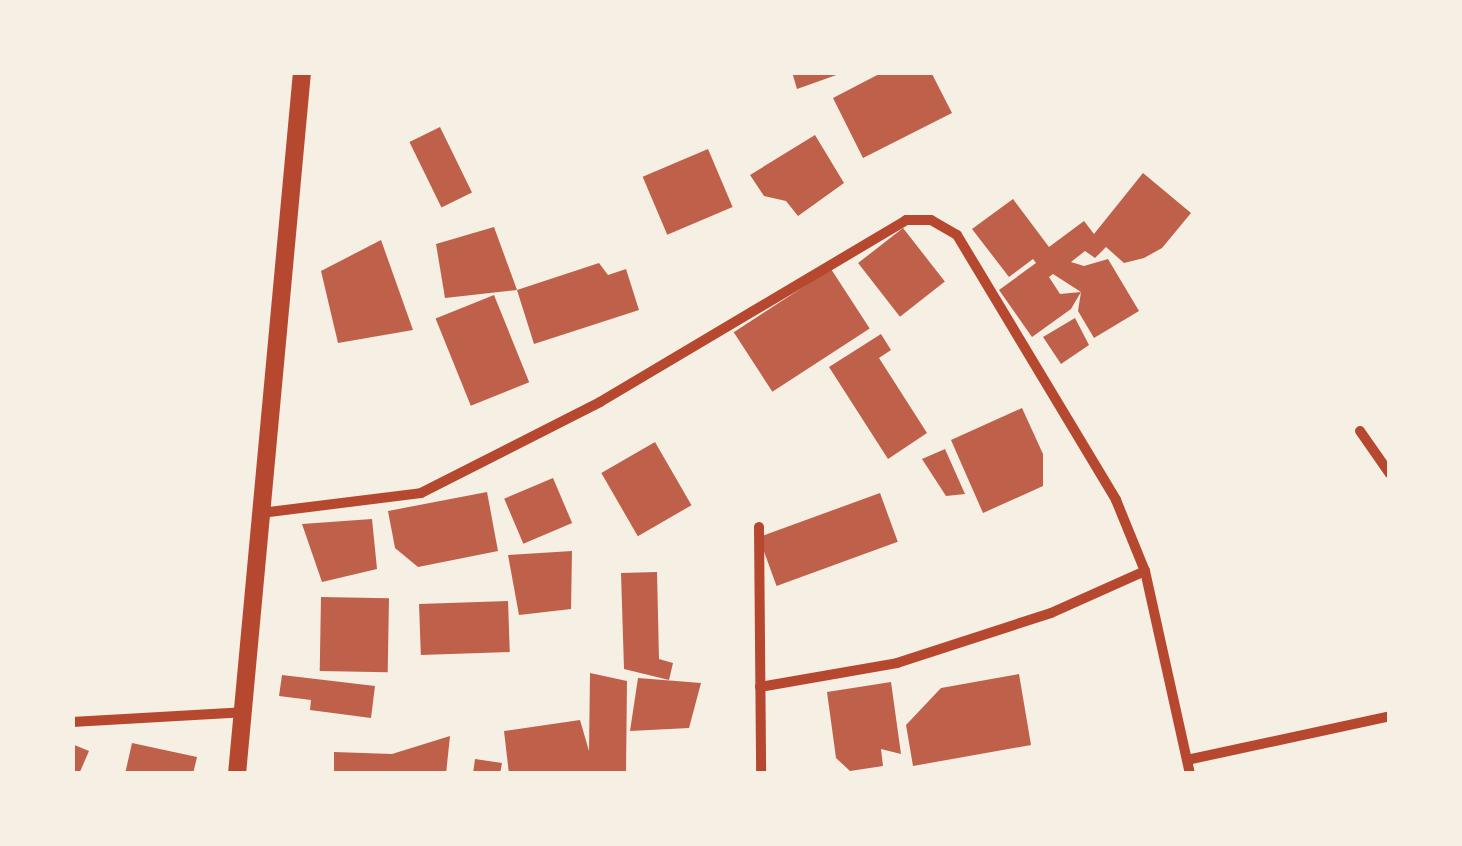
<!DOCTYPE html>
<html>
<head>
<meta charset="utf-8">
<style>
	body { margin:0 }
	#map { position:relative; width:1462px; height:846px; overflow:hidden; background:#f6efe4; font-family:"PT Serif",serif }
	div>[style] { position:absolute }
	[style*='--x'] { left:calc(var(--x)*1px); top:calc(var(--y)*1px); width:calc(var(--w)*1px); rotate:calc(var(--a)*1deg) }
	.building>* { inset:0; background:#bf614a; transform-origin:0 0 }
	.minor>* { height:10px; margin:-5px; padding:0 5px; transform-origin:5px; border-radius:5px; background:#b5482f }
	.tertiary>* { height:18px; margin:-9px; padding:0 9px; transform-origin:9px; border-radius:9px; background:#b5482f }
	span { translate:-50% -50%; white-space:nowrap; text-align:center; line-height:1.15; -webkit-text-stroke:10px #f6efe4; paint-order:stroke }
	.frame { position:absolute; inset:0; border:75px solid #f6efe4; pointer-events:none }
</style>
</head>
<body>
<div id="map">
	<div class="building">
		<i style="clip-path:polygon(792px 72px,842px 72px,842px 73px,797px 89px)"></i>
		<i style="clip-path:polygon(883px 72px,931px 72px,952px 113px,863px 158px,833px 98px)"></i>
		<i style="left:440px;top:127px;width:73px;height:34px;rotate:64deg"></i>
		<i style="clip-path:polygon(815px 135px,844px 183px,798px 216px,786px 201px,764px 196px,750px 175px)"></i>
		<i style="left:708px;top:149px;width:63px;height:71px;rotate:67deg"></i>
		<i style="clip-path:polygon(1143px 173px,1191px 213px,1162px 248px,1144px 258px,1124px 263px,1106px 247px,1095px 258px,1085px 251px,1071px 262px,1084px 266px,1108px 259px,1139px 311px,1094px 338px,1078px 311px,1081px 292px,1053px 274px,1049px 277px,1060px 294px,1081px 292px,1071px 309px,1032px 337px,999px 290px,1036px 263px,1033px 259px,1009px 277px,972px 229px,1013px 199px,1049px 247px,1084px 221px,1094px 234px)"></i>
		<i style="clip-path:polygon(494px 227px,517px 290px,445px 298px,436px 244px)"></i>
		<i style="left:903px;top:228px;width:68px;height:57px;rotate:52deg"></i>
		<i style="clip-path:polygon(381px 240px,413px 330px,338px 343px,321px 271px)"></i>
		<i style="clip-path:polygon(599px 263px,608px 275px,626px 269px,639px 310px,534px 344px,517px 290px)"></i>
		<i style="left:831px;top:269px;width:71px;height:116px;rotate:57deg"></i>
		<i style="left:494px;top:295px;width:94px;height:63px;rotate:68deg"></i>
		<i style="clip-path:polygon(1075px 318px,1089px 345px,1061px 364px,1043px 337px)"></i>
		<i style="clip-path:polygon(881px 334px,891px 350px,879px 358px,927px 433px,888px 459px,829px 367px)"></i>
		<i style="clip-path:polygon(1022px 408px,1043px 454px,1043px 486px,983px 513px,951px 440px)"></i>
		<i style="left:655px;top:442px;width:73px;height:62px;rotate:60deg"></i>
		<i style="clip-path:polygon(945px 449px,965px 494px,946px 496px,922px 459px)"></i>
		<i style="left:553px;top:478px;width:49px;height:53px;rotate:67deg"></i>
		<i style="clip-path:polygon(487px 492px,498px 551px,418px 567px,395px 548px,388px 511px)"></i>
		<i style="left:880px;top:493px;width:52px;height:129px;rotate:70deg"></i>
		<i style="clip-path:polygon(372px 519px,377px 569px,322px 582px,302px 524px)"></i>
		<i style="clip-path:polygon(572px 551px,571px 609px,519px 615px,508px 555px)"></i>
		<i style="clip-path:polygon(657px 572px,659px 659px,673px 663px,669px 680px,624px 669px,621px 573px)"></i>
		<i style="left:321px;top:597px;width:68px;height:74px;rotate:1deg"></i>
		<i style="left:508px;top:601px;width:51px;height:89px;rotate:88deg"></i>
		<i style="clip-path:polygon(590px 673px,627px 681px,626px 774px,509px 774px,504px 731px,580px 720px,589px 751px)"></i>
		<i style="clip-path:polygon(1019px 674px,1031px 745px,913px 766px,906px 725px,941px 688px)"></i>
		<i style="clip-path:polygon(282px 675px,375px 686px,371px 718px,310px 710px,311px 700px,279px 696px)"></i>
		<i style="clip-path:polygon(638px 678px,701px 683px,689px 728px,630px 731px)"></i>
		<i style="clip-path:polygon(891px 682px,901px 754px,881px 749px,883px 766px,850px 771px,836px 758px,827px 692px)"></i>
		<i style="clip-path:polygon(450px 736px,446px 774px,334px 774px,334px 752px,392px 754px)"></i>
		<i style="clip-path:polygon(132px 743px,197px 757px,193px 774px,125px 774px)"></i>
		<i style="clip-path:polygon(72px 744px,89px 751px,79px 774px,72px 774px)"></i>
		<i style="clip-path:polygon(475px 759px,502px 763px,500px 774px,473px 774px)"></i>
	</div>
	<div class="minor">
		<i style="--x:1360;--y:431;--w:52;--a:55.1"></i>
		<i style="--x:261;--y:513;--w:161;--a:-7.1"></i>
		<i style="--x:421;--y:493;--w:201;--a:-26.9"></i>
		<i style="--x:600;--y:402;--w:356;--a:-30.7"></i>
		<i style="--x:906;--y:220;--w:25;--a:0"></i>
		<i style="--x:931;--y:220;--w:30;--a:30"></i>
		<i style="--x:957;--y:235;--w:309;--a:59"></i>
		<i style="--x:1116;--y:500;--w:77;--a:67.8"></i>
		<i style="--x:1145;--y:571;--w:208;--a:77.5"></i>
		<i style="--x:759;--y:527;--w:247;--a:89.5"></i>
		<i style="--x:760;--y:687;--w:139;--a:-9.9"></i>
		<i style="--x:897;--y:663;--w:162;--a:-18"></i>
		<i style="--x:1051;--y:613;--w:103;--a:-24.1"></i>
		<i style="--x:72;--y:722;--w:171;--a:-3.3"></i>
		<i style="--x:1187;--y:760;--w:208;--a:-12.2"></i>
	</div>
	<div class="tertiary">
		<i style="--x:237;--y:774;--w:705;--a:-84.71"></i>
	</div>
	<div class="frame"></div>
</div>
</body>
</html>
